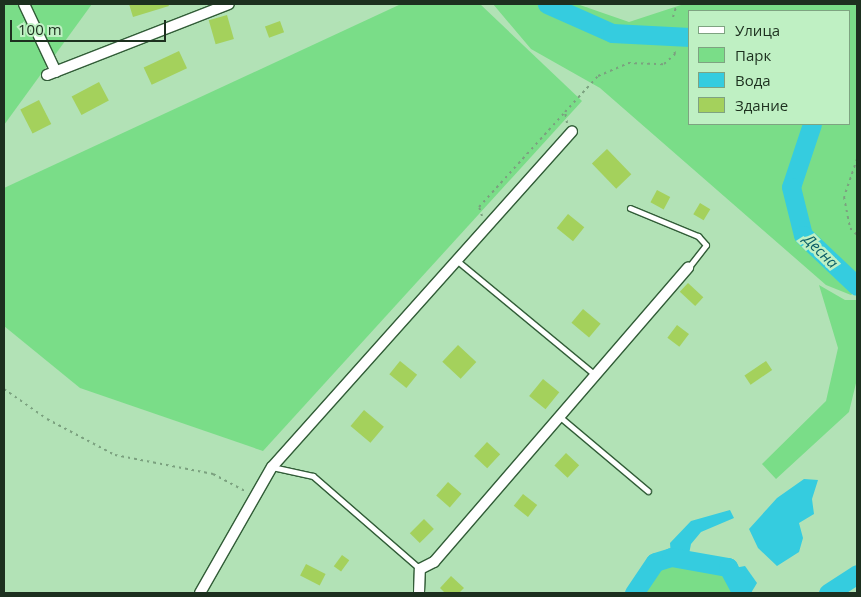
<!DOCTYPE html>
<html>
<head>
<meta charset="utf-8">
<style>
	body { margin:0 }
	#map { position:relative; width:861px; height:597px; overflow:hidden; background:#b2e2b6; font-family:"Open Sans",sans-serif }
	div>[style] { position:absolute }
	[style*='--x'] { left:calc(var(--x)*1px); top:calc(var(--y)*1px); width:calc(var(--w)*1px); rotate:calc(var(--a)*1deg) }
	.green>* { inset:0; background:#7add88 }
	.water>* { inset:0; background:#35ccdf }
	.river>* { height:19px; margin:-9.5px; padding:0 9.5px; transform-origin:9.5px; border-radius:9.5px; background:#35ccdf }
	.building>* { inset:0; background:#a4d15c; transform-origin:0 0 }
	.path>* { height:2px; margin-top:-1px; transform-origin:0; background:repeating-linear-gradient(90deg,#7ba17f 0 2.5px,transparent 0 6.5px) }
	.roads { filter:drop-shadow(1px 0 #325d38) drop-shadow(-1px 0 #325d38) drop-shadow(0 1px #325d38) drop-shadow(0 -1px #325d38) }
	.service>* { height:5px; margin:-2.5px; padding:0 2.5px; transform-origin:2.5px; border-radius:2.5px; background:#fff }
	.minor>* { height:10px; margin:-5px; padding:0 5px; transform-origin:5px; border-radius:5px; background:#fff }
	span { translate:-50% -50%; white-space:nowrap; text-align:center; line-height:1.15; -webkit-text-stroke:5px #bff0c3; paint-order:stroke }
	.water-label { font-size:15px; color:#0d606a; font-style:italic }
	.frame { position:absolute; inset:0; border:5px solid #1d301f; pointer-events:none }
	.legend { position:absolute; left:688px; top:10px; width:162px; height:115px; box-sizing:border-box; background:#bff0c3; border:1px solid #7ea381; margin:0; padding:6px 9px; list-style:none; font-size:15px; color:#1d301f }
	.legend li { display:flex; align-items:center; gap:10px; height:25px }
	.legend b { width:25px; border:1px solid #7ea381 }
	.scale { position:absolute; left:10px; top:20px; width:156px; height:22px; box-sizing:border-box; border:2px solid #1d301f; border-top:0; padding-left:6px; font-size:15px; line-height:18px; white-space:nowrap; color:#1d301f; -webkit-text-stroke:4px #bff0c3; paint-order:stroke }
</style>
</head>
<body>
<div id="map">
	<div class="green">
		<i style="clip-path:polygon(4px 4px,92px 4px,4px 125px)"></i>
		<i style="clip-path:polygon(401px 4px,480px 4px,582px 101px,263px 451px,80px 388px,4px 326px,4px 188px)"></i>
		<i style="clip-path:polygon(evenodd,493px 4px,577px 4px,629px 22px,684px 4px,857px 4px,857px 290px,851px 295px,826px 285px,600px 88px,531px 49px,493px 4px,690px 11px,850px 11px,850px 124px,690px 124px,690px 11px)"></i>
		<i style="clip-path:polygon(819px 285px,845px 300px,857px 300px,857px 379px,849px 412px,776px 479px,762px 464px,826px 401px,838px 348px)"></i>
		<i style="clip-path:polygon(671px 566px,722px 574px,733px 593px,644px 593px,660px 569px)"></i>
	</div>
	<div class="water">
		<i style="clip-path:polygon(804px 479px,818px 480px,812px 499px,814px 514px,799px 523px,803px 538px,799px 552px,777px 566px,758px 548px,749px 529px,777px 498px)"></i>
		<i style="clip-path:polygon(730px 510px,734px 518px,701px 532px,691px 544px,688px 559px,671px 557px,670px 543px,691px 521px)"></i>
		<i style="clip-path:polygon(745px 566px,757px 583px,751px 593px,742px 593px,729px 569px)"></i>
	</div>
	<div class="river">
		<i style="--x:547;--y:4;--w:71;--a:24"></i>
		<i style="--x:612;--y:33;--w:78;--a:2.9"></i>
		<i style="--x:812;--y:124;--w:66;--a:108.4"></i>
		<i style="--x:791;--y:187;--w:49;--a:76"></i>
		<i style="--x:803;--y:235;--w:74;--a:43.4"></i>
		<i style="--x:634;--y:593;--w:37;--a:-56"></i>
		<i style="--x:655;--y:562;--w:17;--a:-17"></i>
		<i style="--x:671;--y:557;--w:58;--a:10"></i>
		<i style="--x:728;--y:567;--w:30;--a:62"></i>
		<i style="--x:828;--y:593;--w:35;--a:-33"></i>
	</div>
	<div class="building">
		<i style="clip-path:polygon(129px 4px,168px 4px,169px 6px,133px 17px)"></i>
		<i style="left:227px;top:15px;width:25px;height:19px;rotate:74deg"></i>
		<i style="left:280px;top:21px;width:12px;height:16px;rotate:70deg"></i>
		<i style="left:179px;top:51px;width:19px;height:39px;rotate:65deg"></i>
		<i style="left:99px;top:82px;width:21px;height:31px;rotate:62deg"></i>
		<i style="left:39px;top:100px;width:27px;height:21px;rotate:63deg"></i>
		<i style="left:607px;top:149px;width:35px;height:21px;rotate:46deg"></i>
		<i style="left:657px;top:190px;width:15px;height:14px;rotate:28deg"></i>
		<i style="left:700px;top:203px;width:12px;height:13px;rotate:31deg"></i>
		<i style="left:568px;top:214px;width:21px;height:18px;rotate:39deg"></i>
		<i style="left:688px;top:283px;width:21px;height:12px;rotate:43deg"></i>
		<i style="left:583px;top:309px;width:23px;height:18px;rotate:40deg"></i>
		<i style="left:677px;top:325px;width:15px;height:16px;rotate:37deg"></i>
		<i style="left:458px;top:345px;width:25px;height:23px;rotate:43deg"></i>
		<i style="left:400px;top:361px;width:22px;height:17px;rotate:39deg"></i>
		<i style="left:766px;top:361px;width:11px;height:26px;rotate:56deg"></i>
		<i style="left:543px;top:379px;width:21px;height:22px;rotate:39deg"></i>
		<i style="left:364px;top:410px;width:26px;height:21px;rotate:40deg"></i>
		<i style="left:487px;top:442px;width:18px;height:19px;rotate:43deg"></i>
		<i style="left:566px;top:453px;width:18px;height:17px;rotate:43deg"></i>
		<i style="left:448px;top:482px;width:18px;height:18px;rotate:41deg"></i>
		<i style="left:523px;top:494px;width:18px;height:15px;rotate:38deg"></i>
		<i style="left:424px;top:519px;width:14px;height:20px;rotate:45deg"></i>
		<i style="left:342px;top:555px;width:9px;height:14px;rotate:36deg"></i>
		<i style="left:306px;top:564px;width:22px;height:13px;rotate:27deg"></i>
		<i style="clip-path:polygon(451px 576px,464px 588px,459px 593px,445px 593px,440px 588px)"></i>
	</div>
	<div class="path">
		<i style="--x:673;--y:17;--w:14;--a:-73"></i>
		<i style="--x:567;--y:123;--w:11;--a:-100"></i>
		<i style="--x:565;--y:112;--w:49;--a:-47.5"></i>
		<i style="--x:598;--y:76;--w:33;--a:-23"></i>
		<i style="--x:628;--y:63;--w:36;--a:2"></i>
		<i style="--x:664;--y:64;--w:15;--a:-42"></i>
		<i style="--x:675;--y:54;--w:5;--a:-101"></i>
		<i style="--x:857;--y:159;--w:40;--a:108.9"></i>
		<i style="--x:844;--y:197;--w:32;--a:79"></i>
		<i style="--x:850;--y:228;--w:10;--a:45"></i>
		<i style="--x:482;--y:216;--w:9;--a:-108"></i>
		<i style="--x:479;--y:207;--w:128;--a:-47.8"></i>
		<i style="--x:4;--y:389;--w:52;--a:34.9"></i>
		<i style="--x:47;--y:419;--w:77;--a:27.9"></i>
		<i style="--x:115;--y:455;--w:100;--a:11"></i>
		<i style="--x:213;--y:474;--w:38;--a:28"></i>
	</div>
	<div class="roads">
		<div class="service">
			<i style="--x:630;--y:208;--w:74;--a:22.4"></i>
			<i style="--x:698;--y:236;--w:12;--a:48"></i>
			<i style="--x:706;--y:245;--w:29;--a:128"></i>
			<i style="--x:455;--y:259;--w:182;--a:39.6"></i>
			<i style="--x:560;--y:417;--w:115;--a:40.1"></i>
			<i style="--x:272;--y:467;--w:42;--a:12.4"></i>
			<i style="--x:313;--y:476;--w:142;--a:41"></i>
		</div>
		<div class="minor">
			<i style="--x:24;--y:4;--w:75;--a:64.8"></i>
			<i style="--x:47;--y:75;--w:195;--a:-21.3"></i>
			<i style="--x:200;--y:593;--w:145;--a:-60.3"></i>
			<i style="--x:272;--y:467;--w:450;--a:-48.2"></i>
			<i style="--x:419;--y:593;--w:24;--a:-88"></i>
			<i style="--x:420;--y:569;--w:16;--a:-27"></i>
			<i style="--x:434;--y:562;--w:389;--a:-49.2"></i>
		</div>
	</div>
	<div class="water-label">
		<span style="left:821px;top:251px;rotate:45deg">Десна</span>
	</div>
	<div class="frame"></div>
	<ul class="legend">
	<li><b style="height:6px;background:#fff"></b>Улица</li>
	<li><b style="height:14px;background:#7add88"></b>Парк</li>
	<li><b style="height:14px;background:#35ccdf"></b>Вода</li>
	<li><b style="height:14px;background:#a4d15c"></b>Здание</li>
	</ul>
	<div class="scale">100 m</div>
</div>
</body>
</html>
